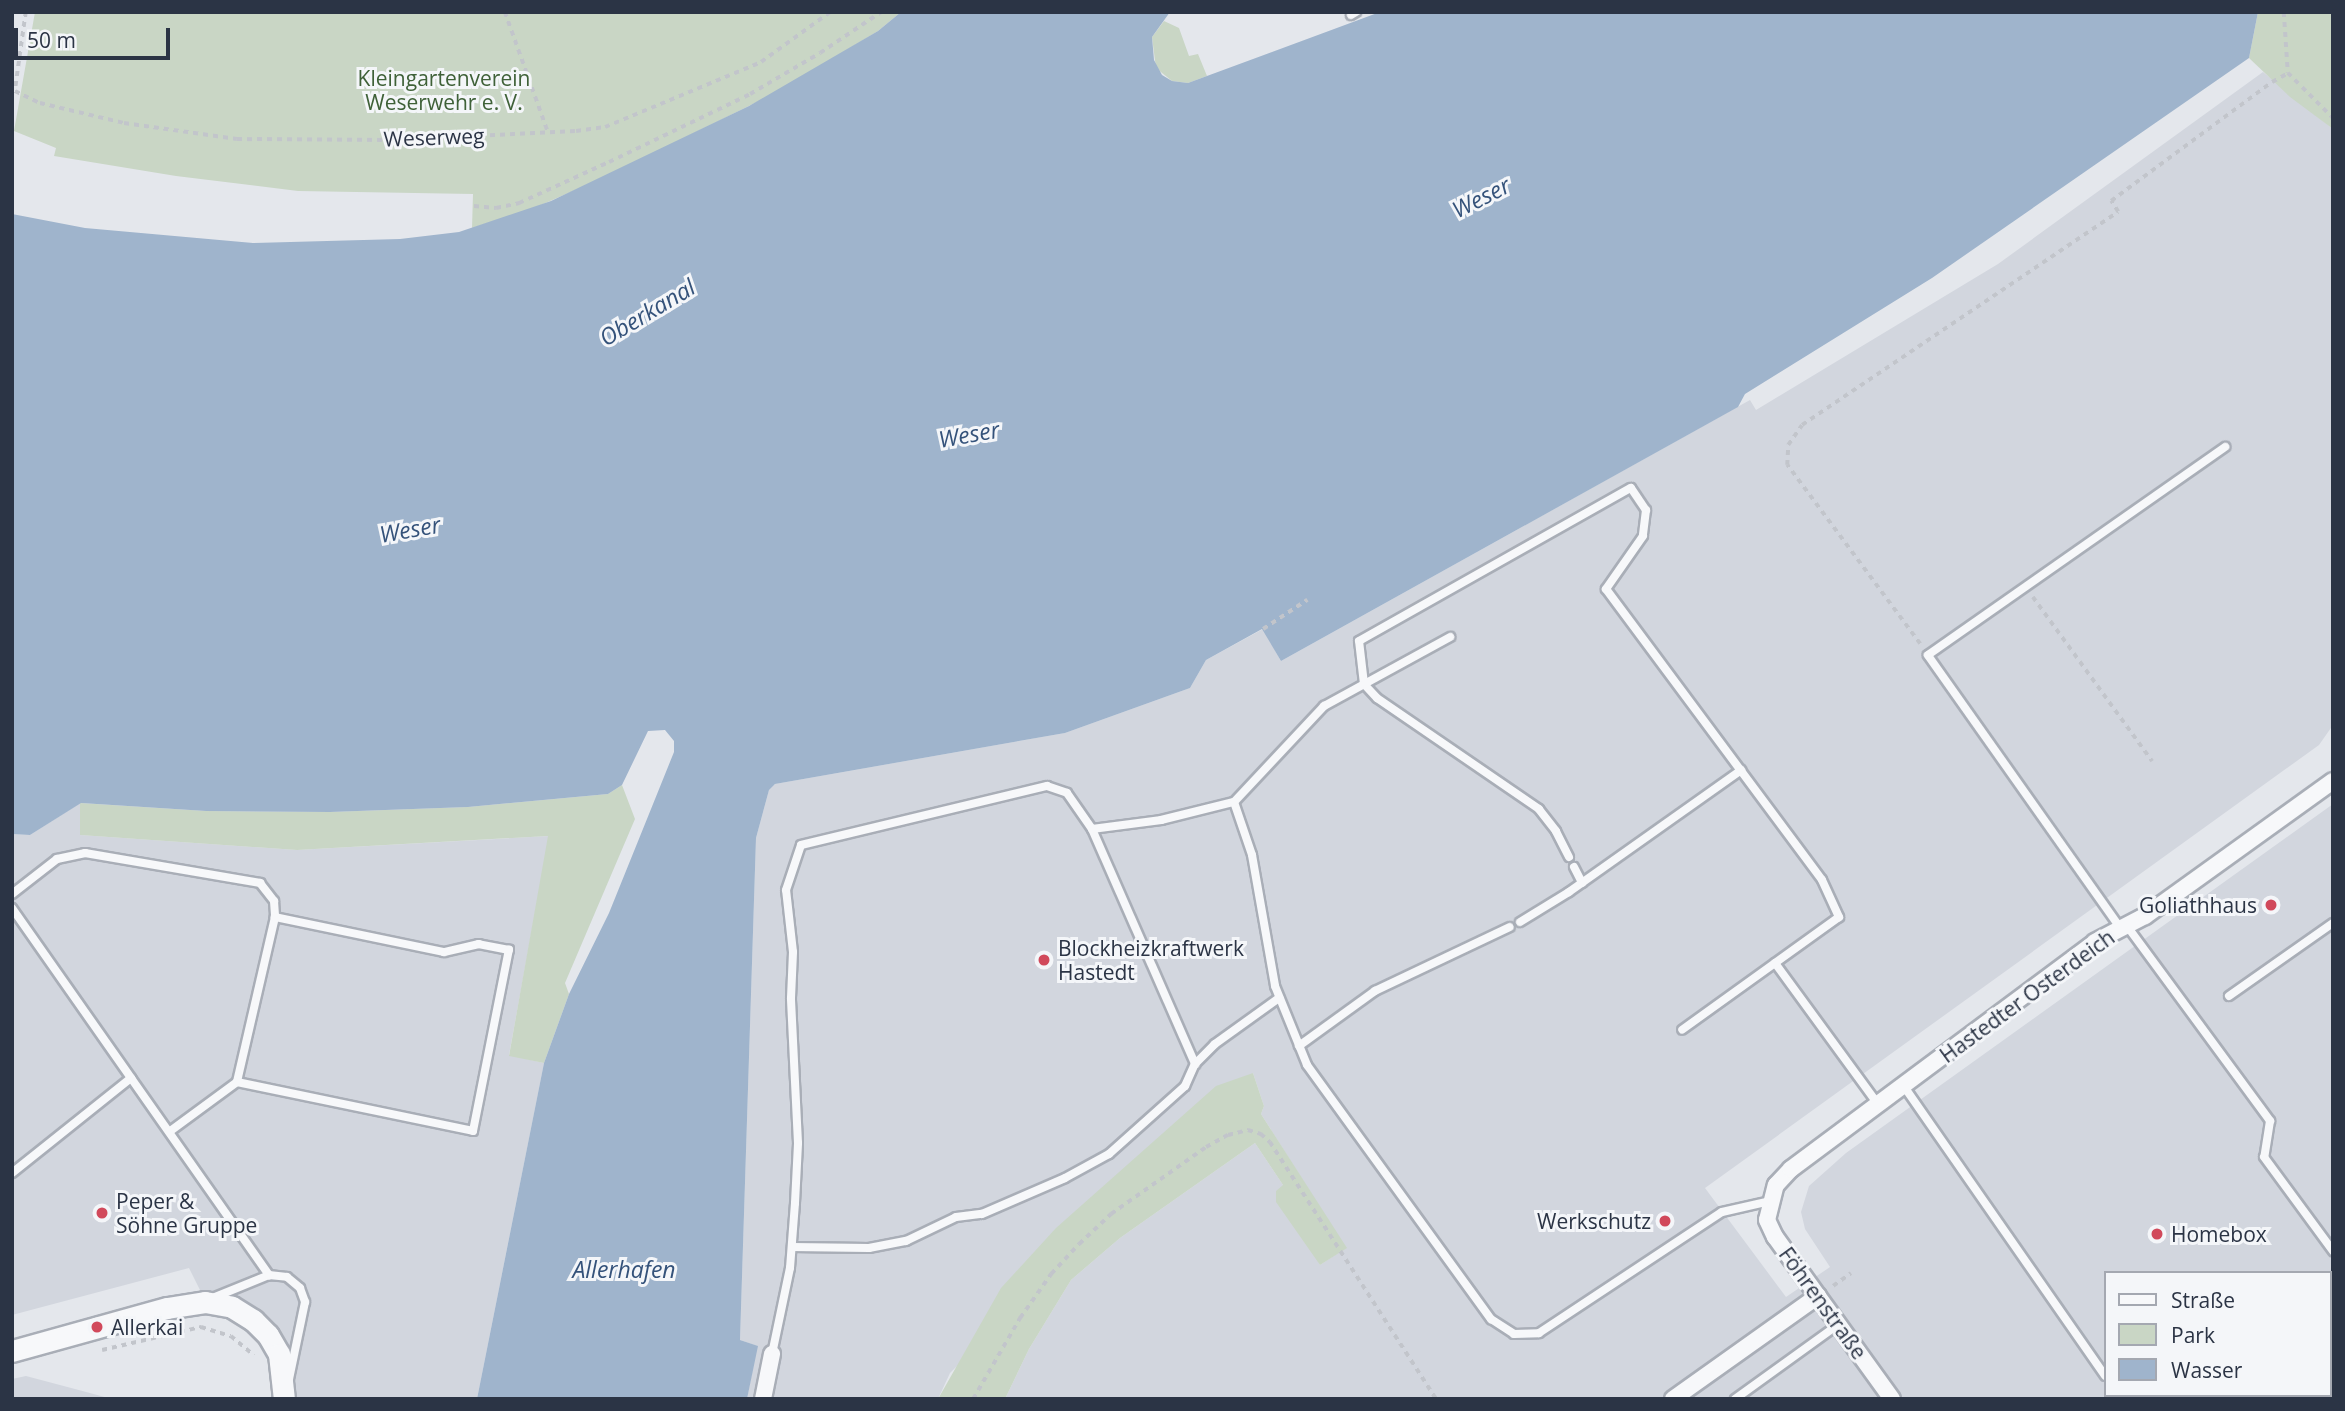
<!DOCTYPE html>
<html>
<head>
<meta charset="utf-8">
<style>
	body { margin:0 }
	#map { position:relative; width:2345px; height:1411px; overflow:hidden; background:#e4e7ec; font-family:"Open Sans",sans-serif }
	div>[style] { position:absolute }
	[style*='--x'] { left:calc(var(--x)*1px); top:calc(var(--y)*1px); width:calc(var(--w)*1px); rotate:calc(var(--a)*1deg) }
	.built>* { inset:0; background:#d2d6de }
	.green>* { inset:0; background:#c9d6c5 }
	.water>* { inset:0; background:#9fb4cc }
	.path>* { height:3.5px; margin-top:-1.75px; transform-origin:0; background:repeating-linear-gradient(90deg,#c2c5cb 0 5px,transparent 0 10px) }
	.roads { filter:drop-shadow(2px 0 #a9aeb7) drop-shadow(-2px 0 #a9aeb7) drop-shadow(0 2px #a9aeb7) drop-shadow(0 -2px #a9aeb7) }
	.service>* { height:8px; margin:-4px; padding:0 4px; transform-origin:4px; border-radius:4px; background:#f7f8fa }
	.minor>* { height:16px; margin:-8px; padding:0 8px; transform-origin:8px; border-radius:8px; background:#f7f8fa }
	.tertiary>* { height:21px; margin:-10.5px; padding:0 10.5px; transform-origin:10.5px; border-radius:10.5px; background:#f7f8fa }
	.dots>* { width:19px; height:19px; translate:-50% -50%; box-sizing:border-box; border:4px solid #f4f6f9; border-radius:50% }
	span { translate:-50% -50%; white-space:nowrap; text-align:center; line-height:1.15; -webkit-text-stroke:6px #f4f6f9; paint-order:stroke }
	.park-label { font-size:21px; color:#3f6138 }
	.street-label { font-size:21px; color:#2b3445 }
	.poi-label { font-size:21px; color:#2b3445 }
	.right { translate:-100% -50%; text-align:right }
	.left { translate:0 -50%; text-align:left }
	.water-label { font-size:23px; color:#34527a; font-style:italic }
	.frame { position:absolute; inset:0; border:14px solid #2b3445; pointer-events:none }
	.legend { position:absolute; left:2104px; top:1271px; width:228px; height:126px; box-sizing:border-box; background:#f4f6f9; border:2px solid #a4a8b1; margin:0; padding:9px 12px; list-style:none; font-size:21px; color:#2b3445 }
	.legend li { display:flex; align-items:center; gap:14px; height:35px }
	.legend b { width:35px; border:2px solid #a4a8b1 }
	.scale { position:absolute; left:14px; top:28px; width:156px; height:32px; box-sizing:border-box; border:4px solid #2b3445; border-top:0; padding-left:9px; font-size:21px; line-height:24px; white-space:nowrap; color:#2b3445; -webkit-text-stroke:5px #f4f6f9; paint-order:stroke }
</style>
</head>
<body>
<div id="map">
	<div class="built">
		<i style="clip-path:polygon(evenodd,2263px 72px,2333px 129px,2333px 725px,2319px 745px,1705px 1188px,1786px 1297px,1830px 1267px,1805px 1229px,1801px 1212px,1809px 1186px,1846px 1153px,2333px 804px,2333px 1399px,1005px 1399px,1029px 1349px,1071px 1280px,1120px 1238px,1255px 1143px,1283px 1185px,1320px 1265px,1346px 1248px,1261px 1114px,1264px 1106px,1253px 1073px,950px 1373px,938px 1399px,747px 1399px,757px 1346px,740px 1340px,756px 838px,769px 790px,775px 784px,1065px 733px,1190px 688px,1206px 660px,1263px 629px,1281px 661px,1750px 400px,1756px 410px,1998px 264px,2263px 72px,2105px 1273px,2329px 1273px,2329px 1395px,2105px 1395px,2105px 1273px)"></i>
		<i style="clip-path:polygon(80px 803px,80px 835px,297px 850px,549px 836px,509px 1055px,544px 1063px,477px 1399px,286px 1399px,280px 1346px,203px 1296px,189px 1268px,12px 1315px,12px 834px,30px 835px)"></i>
		<i style="clip-path:polygon(26px 1376px,75px 1389px,112px 1399px,12px 1399px,12px 1379px)"></i>
	</div>
	<div class="green">
		<i style="clip-path:polygon(35px 12px,901px 12px,878px 31px,777px 92px,605px 177px,534px 208px,472px 228px,473px 194px,298px 191px,176px 176px,54px 156px,56px 148px,14px 131px)"></i>
		<i style="clip-path:polygon(2258px 12px,2333px 12px,2333px 129px,2290px 97px,2249px 58px)"></i>
		<i style="clip-path:polygon(1164px 21px,1179px 28px,1189px 56px,1198px 54px,1207px 76px,1188px 83px,1172px 81px,1156px 68px,1152px 37px)"></i>
		<i style="clip-path:polygon(622px 785px,635px 819px,565px 983px,569px 994px,544px 1063px,509px 1056px,548px 836px,297px 850px,80px 835px,80px 803px,206px 811px,330px 812px,468px 807px,608px 794px)"></i>
		<i style="clip-path:polygon(1253px 1073px,1264px 1106px,1261px 1114px,1347px 1248px,1320px 1265px,1276px 1202px,1276px 1191px,1283px 1185px,1255px 1143px,1120px 1238px,1071px 1280px,1029px 1349px,1005px 1399px,938px 1399px,1001px 1288px,1056px 1228px,1216px 1086px)"></i>
	</div>
	<div class="water">
		<i style="clip-path:polygon(901px 12px,1170px 12px,1152px 37px,1154px 60px,1162px 75px,1172px 81px,1188px 83px,1380px 12px,2258px 12px,2249px 58px,1932px 278px,1745px 394px,1738px 407px,1281px 661px,1262px 629px,1206px 660px,1190px 688px,1065px 733px,775px 784px,769px 790px,756px 838px,740px 1340px,758px 1346px,747px 1399px,477px 1399px,544px 1063px,569px 994px,609px 913px,649px 814px,674px 752px,674px 741px,665px 730px,648px 731px,622px 785px,608px 794px,468px 807px,330px 812px,206px 811px,81px 803px,30px 835px,12px 834px,12px 214px,85px 228px,253px 243px,400px 239px,459px 232px,551px 201px,749px 106px,878px 31px)"></i>
	</div>
	<div class="path">
		<i style="--x:26;--y:12;--w:80;--a:97.9"></i>
		<i style="--x:15;--y:91;--w:28;--a:26"></i>
		<i style="--x:40;--y:103;--w:86;--a:13.4"></i>
		<i style="--x:124;--y:123;--w:114;--a:8.1"></i>
		<i style="--x:237;--y:139;--w:153;--a:0.4"></i>
		<i style="--x:390;--y:140;--w:186;--a:-2.8"></i>
		<i style="--x:576;--y:131;--w:29;--a:-8"></i>
		<i style="--x:605;--y:127;--w:169;--a:-22.6"></i>
		<i style="--x:761;--y:62;--w:85;--a:-35.9"></i>
		<i style="--x:505;--y:12;--w:127;--a:70.3"></i>
		<i style="--x:2284;--y:12;--w:61;--a:86.2"></i>
		<i style="--x:2288;--y:73;--w:64;--a:45"></i>
		<i style="--x:474;--y:206;--w:22;--a:5"></i>
		<i style="--x:496;--y:208;--w:24;--a:-12"></i>
		<i style="--x:519;--y:203;--w:99;--a:-24.5"></i>
		<i style="--x:609;--y:162;--w:157;--a:-25.7"></i>
		<i style="--x:750;--y:94;--w:81;--a:-30.4"></i>
		<i style="--x:820;--y:53;--w:73;--a:-33.9"></i>
		<i style="--x:2033;--y:597;--w:203;--a:54"></i>
		<i style="--x:1263;--y:629;--w:53;--a:-33.4"></i>
		<i style="--x:1920;--y:644;--w:223;--a:-126.6"></i>
		<i style="--x:1787;--y:465;--w:20;--a:-87"></i>
		<i style="--x:1788;--y:445;--w:24;--a:-55"></i>
		<i style="--x:1802;--y:425;--w:381;--a:-34"></i>
		<i style="--x:2118;--y:212;--w:13;--a:-122"></i>
		<i style="--x:2111;--y:201;--w:200;--a:-36.5"></i>
		<i style="--x:2272;--y:82;--w:18;--a:-29"></i>
		<i style="--x:1833;--y:1286;--w:22;--a:-36"></i>
		<i style="--x:102;--y:1350;--w:102;--a:-13.1"></i>
		<i style="--x:201;--y:1327;--w:31;--a:17"></i>
		<i style="--x:231;--y:1336;--w:30;--a:40"></i>
		<i style="--x:973;--y:1399;--w:94;--a:-59.9"></i>
		<i style="--x:1020;--y:1318;--w:54;--a:-54.8"></i>
		<i style="--x:1051;--y:1274;--w:41;--a:-47"></i>
		<i style="--x:1079;--y:1244;--w:44;--a:-43.2"></i>
		<i style="--x:1111;--y:1214;--w:116;--a:-35.2"></i>
		<i style="--x:1206;--y:1147;--w:25;--a:-29"></i>
		<i style="--x:1228;--y:1135;--w:21;--a:-14"></i>
		<i style="--x:1248;--y:1130;--w:14;--a:17"></i>
		<i style="--x:1261;--y:1134;--w:12;--a:42"></i>
		<i style="--x:1270;--y:1142;--w:306;--a:57.1"></i>
	</div>
	<div class="roads">
		<div class="service">
			<i style="--x:1351;--y:15;--w:6;--a:-31"></i>
			<i style="--x:1234;--y:802;--w:56;--a:71.2"></i>
			<i style="--x:1252;--y:855;--w:133;--a:80"></i>
			<i style="--x:1275;--y:986;--w:85;--a:67.9"></i>
			<i style="--x:1307;--y:1065;--w:314;--a:54.1"></i>
			<i style="--x:1491;--y:1319;--w:27;--a:33"></i>
			<i style="--x:1514;--y:1334;--w:25;--a:-2"></i>
			<i style="--x:1539;--y:1333;--w:219;--a:-33.5"></i>
			<i style="--x:1722;--y:1212;--w:49;--a:-12.9"></i>
			<i style="--x:1092;--y:829;--w:257;--a:66.3"></i>
			<i style="--x:1569;--y:857;--w:29;--a:-117"></i>
			<i style="--x:1556;--y:831;--w:28;--a:-128"></i>
			<i style="--x:1539;--y:809;--w:196;--a:-145.6"></i>
			<i style="--x:1377;--y:698;--w:19;--a:-133"></i>
			<i style="--x:1364;--y:684;--w:43;--a:-96.6"></i>
			<i style="--x:1359;--y:641;--w:312;--a:-29.4"></i>
			<i style="--x:1631;--y:488;--w:27;--a:56"></i>
			<i style="--x:1646;--y:510;--w:26;--a:97"></i>
			<i style="--x:1643;--y:536;--w:65;--a:124.9"></i>
			<i style="--x:1606;--y:589;--w:362;--a:53.4"></i>
			<i style="--x:1822;--y:880;--w:41;--a:65.3"></i>
			<i style="--x:1839;--y:917;--w:193;--a:144.3"></i>
			<i style="--x:1574;--y:867;--w:18;--a:63"></i>
			<i style="--x:12;--y:894;--w:57;--a:-37.9"></i>
			<i style="--x:57;--y:859;--w:29;--a:-12"></i>
			<i style="--x:85;--y:853;--w:178;--a:9.7"></i>
			<i style="--x:260;--y:883;--w:23;--a:52"></i>
			<i style="--x:274;--y:901;--w:16;--a:86"></i>
			<i style="--x:275;--y:917;--w:169;--a:103"></i>
			<i style="--x:237;--y:1082;--w:84;--a:143.7"></i>
			<i style="--x:12;--y:908;--w:208;--a:55"></i>
			<i style="--x:1520;--y:922;--w:57;--a:-31.5"></i>
			<i style="--x:1569;--y:892;--w:211;--a:-35.3"></i>
			<i style="--x:2127;--y:926;--w:242;--a:53.7"></i>
			<i style="--x:2270;--y:1121;--w:36;--a:99"></i>
			<i style="--x:2264;--y:1157;--w:117;--a:53.7"></i>
			<i style="--x:2121;--y:929;--w:335;--a:-125.2"></i>
			<i style="--x:1928;--y:655;--w:363;--a:-35"></i>
			<i style="--x:1775;--y:963;--w:175;--a:53.9"></i>
			<i style="--x:2229;--y:996;--w:127;--a:-35.1"></i>
			<i style="--x:1299;--y:1046;--w:94;--a:-35.9"></i>
			<i style="--x:1375;--y:991;--w:149;--a:-25.4"></i>
			<i style="--x:237;--y:1082;--w:241;--a:11.7"></i>
			<i style="--x:473;--y:1131;--w:185;--a:-78.8"></i>
			<i style="--x:509;--y:950;--w:31;--a:-169"></i>
			<i style="--x:479;--y:944;--w:36;--a:167"></i>
			<i style="--x:444;--y:952;--w:173;--a:-168.3"></i>
			<i style="--x:1903;--y:1085;--w:354;--a:55.2"></i>
			<i style="--x:12;--y:1173;--w:152;--a:-38.6"></i>
			<i style="--x:131;--y:1078;--w:241;--a:55"></i>
			<i style="--x:792;--y:1247;--w:77;--a:0.7"></i>
			<i style="--x:869;--y:1248;--w:38;--a:-11"></i>
			<i style="--x:906;--y:1241;--w:55;--a:-25.6"></i>
			<i style="--x:956;--y:1217;--w:26;--a:-7"></i>
			<i style="--x:982;--y:1214;--w:90;--a:-23.4"></i>
			<i style="--x:1065;--y:1178;--w:50;--a:-28.6"></i>
			<i style="--x:1109;--y:1154;--w:102;--a:-41.8"></i>
			<i style="--x:1185;--y:1086;--w:24;--a:-66"></i>
			<i style="--x:1195;--y:1064;--w:28;--a:-45"></i>
			<i style="--x:1215;--y:1044;--w:79;--a:-35.7"></i>
			<i style="--x:215;--y:1297;--w:58;--a:-22.2"></i>
			<i style="--x:269;--y:1275;--w:18;--a:6"></i>
			<i style="--x:287;--y:1277;--w:17;--a:40"></i>
			<i style="--x:300;--y:1288;--w:15;--a:70"></i>
			<i style="--x:305;--y:1302;--w:79;--a:101.7"></i>
			<i style="--x:2329;--y:1323;--w:4;--a:-27"></i>
			<i style="--x:772;--y:1354;--w:88;--a:-78.2"></i>
			<i style="--x:790;--y:1268;--w:65;--a:-85.6"></i>
			<i style="--x:795;--y:1203;--w:60;--a:-87.1"></i>
			<i style="--x:798;--y:1143;--w:145;--a:-92.8"></i>
			<i style="--x:791;--y:998;--w:46;--a:-87.5"></i>
			<i style="--x:793;--y:952;--w:62;--a:-96.4"></i>
			<i style="--x:786;--y:890;--w:47;--a:-71.6"></i>
			<i style="--x:801;--y:845;--w:253;--a:-13.5"></i>
			<i style="--x:1047;--y:786;--w:21;--a:19"></i>
			<i style="--x:1067;--y:793;--w:44;--a:55.2"></i>
			<i style="--x:1092;--y:829;--w:70;--a:-7.4"></i>
			<i style="--x:1161;--y:820;--w:75;--a:-13.9"></i>
			<i style="--x:1234;--y:802;--w:132;--a:-46.8"></i>
			<i style="--x:1324;--y:706;--w:144;--a:-28.7"></i>
			<i style="--x:2119;--y:1395;--w:4;--a:63"></i>
			<i style="--x:1735;--y:1399;--w:128;--a:-35.8"></i>
			<i style="--x:2224;--y:1399;--w:6;--a:-39"></i>
		</div>
		<div class="minor">
			<i style="--x:763;--y:1399;--w:46;--a:-78.7"></i>
			<i style="--x:1673;--y:1399;--w:178;--a:-35.4"></i>
			<i style="--x:1892;--y:1399;--w:200;--a:-125.8"></i>
			<i style="--x:1775;--y:1237;--w:19;--a:-115"></i>
			<i style="--x:1767;--y:1220;--w:36;--a:-76"></i>
			<i style="--x:1776;--y:1185;--w:22;--a:-47"></i>
			<i style="--x:1791;--y:1169;--w:379;--a:-36.7"></i>
			<i style="--x:2095;--y:942;--w:56;--a:-27.5"></i>
			<i style="--x:2145;--y:916;--w:231;--a:-35.7"></i>
		</div>
		<div class="tertiary">
			<i style="--x:12;--y:1351;--w:161;--a:-15.5"></i>
			<i style="--x:167;--y:1308;--w:38;--a:-9"></i>
			<i style="--x:205;--y:1302;--w:27;--a:10"></i>
			<i style="--x:232;--y:1307;--w:25;--a:32"></i>
			<i style="--x:253;--y:1320;--w:21;--a:45"></i>
			<i style="--x:268;--y:1335;--w:22;--a:60"></i>
			<i style="--x:279;--y:1354;--w:45;--a:83.7"></i>
		</div>
	</div>
	<div class="dots">
		<i style="left:2271px;top:905px;background:#d1495b"></i>
		<i style="left:1044px;top:960px;background:#d1495b"></i>
		<i style="left:102px;top:1213px;background:#d1495b"></i>
		<i style="left:1665px;top:1221px;background:#d1495b"></i>
		<i style="left:2157px;top:1234px;background:#d1495b"></i>
		<i style="left:97px;top:1327px;background:#d1495b"></i>
	</div>
	<div class="park-label">
		<span style="left:444px;top:90px">Kleingartenverein<br>Weserwehr e. V.</span>
	</div>
	<div class="street-label">
		<span style="left:434px;top:137px;rotate:-2deg">Weserweg</span>
		<span style="left:2027px;top:996px;rotate:-36deg">Hastedter Osterdeich</span>
		<span style="left:1823px;top:1303px;rotate:54deg">Föhrenstraße</span>
	</div>
	<div class="poi-label">
		<span class="right" style="left:2257px;top:905px">Goliathhaus</span>
		<span class="left" style="left:1058px;top:960px">Blockheizkraftwerk<br>Hastedt</span>
		<span class="left" style="left:116px;top:1213px">Peper &amp;<br>Söhne Gruppe</span>
		<span class="right" style="left:1651px;top:1221px">Werkschutz</span>
		<span class="left" style="left:2171px;top:1234px">Homebox</span>
		<span class="left" style="left:111px;top:1327px">Allerkai</span>
	</div>
	<div class="water-label">
		<span style="left:1481px;top:197px;rotate:-27deg">Weser</span>
		<span style="left:647px;top:312px;rotate:-31deg">Oberkanal</span>
		<span style="left:969px;top:434px;rotate:-10deg">Weser</span>
		<span style="left:410px;top:529px;rotate:-10deg">Weser</span>
		<span style="left:624px;top:1269px">Allerhafen</span>
	</div>
	<div class="frame"></div>
	<ul class="legend">
	<li><b style="height:9px;background:#f7f8fa"></b>Straße</li>
	<li><b style="height:19px;background:#c9d6c5"></b>Park</li>
	<li><b style="height:19px;background:#9fb4cc"></b>Wasser</li>
	</ul>
	<div class="scale">50 m</div>
</div>
</body>
</html>
